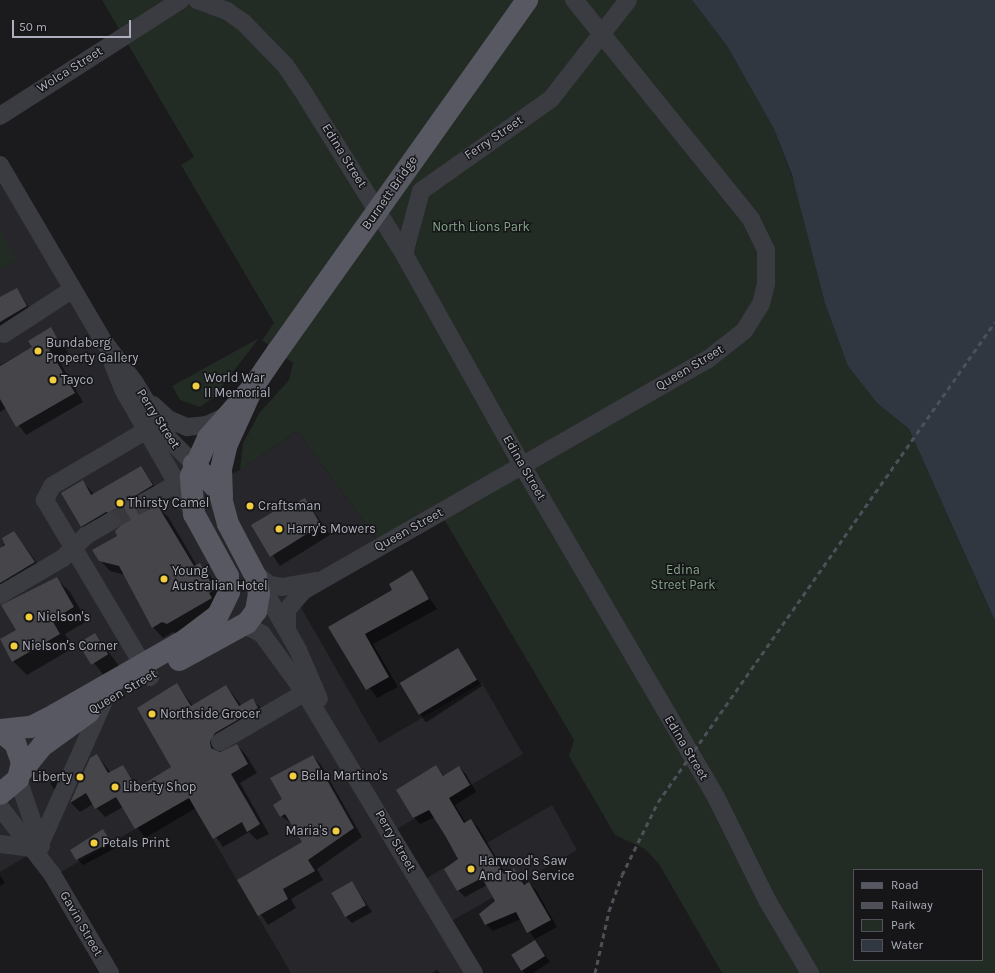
<!DOCTYPE html>
<html>
<head>
<meta charset="utf-8">
<style>
	body { margin:0 }
	#map { position:relative; width:995px; height:973px; overflow:hidden; background:#1b1a1d; font-family:Karla,sans-serif }
	div>[style] { position:absolute }
	[style*='--x'] { left:calc(var(--x)*1px); top:calc(var(--y)*1px); width:calc(var(--w)*1px); rotate:calc(var(--a)*1deg) }
	.built>* { inset:0; background:#27262a }
	.green>* { inset:0; background:#222b24 }
	.water>* { inset:0; background:#303741 }
	.shadow>* { inset:0; background:#0007; transform-origin:0 0 }
	.building>* { inset:0; background:#45454a; transform-origin:0 0 }
	.minor-tunnel>* { height:18px; margin-top:-9px; transform-origin:0; background:repeating-linear-gradient(90deg,#38383d 0 18px,transparent 0 27px) }
	.minor>* { height:18px; margin:-9px; padding:0 9px; transform-origin:9px; border-radius:9px; background:#3b3c42 }
	.major>* { height:22px; margin:-11px; padding:0 11px; transform-origin:11px; border-radius:11px; background:#575861 }
	.rail>* { height:3px; margin-top:-1.5px; transform-origin:0; background:repeating-linear-gradient(90deg,#4e4f57 0 5px,transparent 0 9px) }
	.major-bridge>* { height:22px; margin:-11px; padding:0 11px; transform-origin:11px; border-radius:11px; background:#575861 }
	.dots>* { width:11px; height:11px; translate:-50% -50%; box-sizing:border-box; border:2px solid #161518; border-radius:50% }
	span { translate:-50% -50%; white-space:nowrap; text-align:center; line-height:1.15; -webkit-text-stroke:3px #161518; paint-order:stroke }
	.street-label { font-size:13px; color:#adb0bc }
	.park-label { font-size:13px; color:#84a78b }
	.poi-label { font-size:13px; color:#adb0bc }
	.left { translate:0 -50%; text-align:left }
	.right { translate:-100% -50%; text-align:right }
	.legend { position:absolute; left:853px; top:869px; width:130px; height:92px; box-sizing:border-box; background:#161518; border:1px solid #52535a; margin:0; padding:5px 7px; list-style:none; font-size:12px; color:#adb0bc }
	.legend li { display:flex; align-items:center; gap:8px; height:20px }
	.legend b { width:20px; border:1px solid #52535a }
	.scale { position:absolute; left:12px; top:20px; width:119px; height:18px; box-sizing:border-box; border:2px solid #adb0bc; border-top:0; padding-left:5px; font-size:12px; line-height:14px; white-space:nowrap; color:#adb0bc; -webkit-text-stroke:3px #161518; paint-order:stroke }
</style>
</head>
<body>
<div id="map">
	<div class="built">
		<i style="clip-path:polygon(0 168px,103px 343px,213px 483px,240px 470px,297px 431px,382px 546px,296px 599px,379px 743px,482px 683px,523px 754px,392px 832px,420px 882px,552px 805px,577px 850px,446px 924px,473px 973px,291px 973px,189px 798px,52px 877px,34px 852px,0 872px)"></i>
	</div>
	<div class="green">
		<i style="clip-path:polygon(evenodd,102px 0,692px 0,727px 46px,774px 129px,878px 404px,909px 429px,995px 621px,995px 973px,722px 973px,659px 864px,645px 849px,615px 835px,569px 756px,574px 740px,441px 514px,382px 546px,297px 431px,240px 470px,243px 443px,260px 412px,289px 380px,293px 363px,262px 340px,274px 323px,181px 165px,194px 157px,102px 0,854px 870px,982px 870px,982px 960px,854px 960px,854px 870px)"></i>
		<i style="clip-path:polygon(0 228px,18px 259px,0 269px)"></i>
		<i style="clip-path:polygon(259px 338px,213px 398px,200px 407px,180px 400px,172px 386px)"></i>
	</div>
	<div class="water">
		<i style="clip-path:polygon(692px 0,995px 0,995px 621px,909px 429px,878px 404px,848px 366px,825px 303px,792px 175px,774px 129px,727px 46px)"></i>
	</div>
	<div class="shadow">
		<i style="clip-path:polygon(17px 289px,32px 312px,0 331px,0 298px)"></i>
		<i style="clip-path:polygon(51px 329px,68px 352px,58px 359px,83px 402px,26px 435px,6px 408px,0 412px,0 365px,33px 347px)"></i>
		<i style="clip-path:polygon(141px 467px,162px 496px,145px 507px,145px 513px,158px 507px,169px 518px,197px 566px,210px 575px,224px 601px,178px 634px,173px 632px,163px 638px,153px 627px,125px 575px,110px 571px,100px 560px,118px 536px,121px 523px,92px 537px,81px 526px,82px 481px,94px 494px)"></i>
		<i style="clip-path:polygon(305px 499px,330px 535px,280px 566px,252px 525px)"></i>
		<i style="clip-path:polygon(14px 532px,43px 571px,0 597px,0 549px)"></i>
		<i style="clip-path:polygon(411px 572px,437px 609px,373px 644px,398px 687px,377px 698px,329px 628px,394px 590px)"></i>
		<i style="clip-path:polygon(56px 578px,70px 592px,87px 621px,65px 634px,73px 648px,27px 675px,13px 661px,17px 630px)"></i>
		<i style="left:95px;top:634px;width:43px;height:18px;rotate:53deg"></i>
		<i style="left:458px;top:649px;width:44px;height:67px;rotate:57deg"></i>
		<i style="clip-path:polygon(177px 684px,193px 706px,226px 686px,242px 706px,253px 700px,262px 709px,224px 742px,218px 752px,237px 745px,246px 755px,257px 773px,240px 783px,269px 834px,257px 840px,249px 832px,223px 847px,196px 808px,145px 838px,123px 807px,105px 817px,93px 804px,80px 812px,71px 803px,91px 758px,97px 755px,111px 773px,123px 766px,139px 788px,172px 767px)"></i>
		<i style="clip-path:polygon(313px 756px,321px 765px,362px 837px,317px 869px,323px 880px,291px 899px,296px 908px,268px 925px,238px 881px,303px 843px,292px 824px,281px 816px,283px 800px)"></i>
		<i style="clip-path:polygon(436px 766px,444px 776px,459px 767px,466px 774px,476px 792px,455px 805px,466px 823px,471px 820px,478px 827px,506px 874px,514px 869px,526px 885px,529px 883px,536px 890px,557px 927px,535px 939px,521px 919px,493px 931px,486px 924px,497px 901px,487px 885px,465px 897px,458px 890px,460px 860px,435px 817px,420px 824px,414px 817px)"></i>
		<i style="clip-path:polygon(58px 778px,61px 780px,56px 792px,50px 783px)"></i>
		<i style="clip-path:polygon(103px 830px,116px 848px,83px 865px,77px 859px)"></i>
		<i style="clip-path:polygon(0 875px,5px 883px,0 886px)"></i>
		<i style="clip-path:polygon(352px 882px,372px 912px,352px 923px,345px 916px)"></i>
		<i style="clip-path:polygon(535px 941px,550px 962px,533px 973px,525px 973px,522px 970px)"></i>
		<i style="clip-path:polygon(437px 970px,440px 973px,432px 973px)"></i>
	</div>
	<div class="building">
		<i style="clip-path:polygon(17px 288px,27px 306px,0 322px,0 297px)"></i>
		<i style="clip-path:polygon(51px 327px,60px 343px,49px 349px,75px 393px,16px 427px,0 399px,0 366px,32px 347px,28px 341px)"></i>
		<i style="clip-path:polygon(141px 466px,153px 485px,135px 496px,135px 507px,144px 512px,158px 506px,194px 566px,200px 563px,215px 590px,209px 593px,212px 598px,167px 624px,162px 622px,152px 628px,119px 566px,99px 561px,92px 550px,117px 536px,115px 531px,120px 526px,120px 515px,106px 512px,81px 527px,61px 493px,83px 480px,91px 495px)"></i>
		<i style="clip-path:polygon(305px 498px,321px 525px,270px 557px,251px 525px,288px 503px,290px 506px)"></i>
		<i style="clip-path:polygon(14px 531px,35px 562px,0 583px,0 548px,5px 545px,2px 538px)"></i>
		<i style="clip-path:polygon(412px 570px,429px 599px,365px 634px,389px 677px,366px 690px,328px 627px,392px 590px,389px 584px)"></i>
		<i style="clip-path:polygon(57px 577px,74px 607px,52px 620px,60px 634px,12px 662px,0 639px,16px 630px,1px 605px)"></i>
		<i style="left:95px;top:633px;width:25px;height:20px;rotate:58deg"></i>
		<i style="left:458px;top:648px;width:37px;height:68px;rotate:59deg"></i>
		<i style="clip-path:polygon(177px 683px,191px 706px,226px 685px,239px 706px,253px 698px,258px 708px,215px 733px,210px 742px,211px 748px,220px 752px,237px 744px,248px 764px,231px 774px,260px 824px,247px 832px,242px 822px,213px 839px,189px 798px,135px 829px,116px 797px,95px 809px,86px 793px,70px 803px,90px 758px,97px 754px,108px 773px,123px 765px,137px 788px,171px 767px,137px 708px)"></i>
		<i style="clip-path:polygon(313px 755px,354px 828px,308px 860px,315px 871px,283px 889px,288px 899px,258px 916px,237px 880px,302px 842px,285px 814px,280px 817px,273px 805px,282px 799px,270px 778px)"></i>
		<i style="clip-path:polygon(436px 765px,443px 776px,459px 766px,470px 785px,449px 798px,464px 823px,471px 819px,504px 874px,514px 868px,524px 885px,529px 882px,551px 920px,527px 933px,516px 912px,485px 925px,479px 914px,495px 901px,482px 878px,457px 891px,444px 869px,458px 859px,446px 837px,429px 810px,413px 818px,396px 790px)"></i>
		<i style="clip-path:polygon(103px 829px,111px 842px,76px 860px,70px 850px)"></i>
		<i style="left:352px;top:881px;width:28px;height:24px;rotate:60deg"></i>
		<i style="left:535px;top:940px;width:19px;height:28px;rotate:58deg"></i>
	</div>
	<div class="minor-tunnel">
		<i style="--x:111;--y:521;--w:38;--a:-30"></i>
	</div>
	<div class="minor">
		<i style="--x:197;--y:0;--w:32;--a:20"></i>
		<i style="--x:227;--y:11;--w:19;--a:35"></i>
		<i style="--x:243;--y:22;--w:60;--a:45.7"></i>
		<i style="--x:285;--y:65;--w:30;--a:56"></i>
		<i style="--x:302;--y:90;--w:193;--a:58.1"></i>
		<i style="--x:404;--y:254;--w:242;--a:60.8"></i>
		<i style="--x:522;--y:465;--w:385;--a:59.7"></i>
		<i style="--x:716;--y:797;--w:115;--a:63.7"></i>
		<i style="--x:767;--y:900;--w:85;--a:59.5"></i>
		<i style="--x:0;--y:116;--w:215;--a:-32.7"></i>
		<i style="--x:0;--y:165;--w:205;--a:59.6"></i>
		<i style="--x:104;--y:342;--w:51;--a:52.9"></i>
		<i style="--x:135;--y:383;--w:66;--a:58.7"></i>
		<i style="--x:169;--y:439;--w:35;--a:45"></i>
		<i style="--x:404;--y:254;--w:65;--a:-74.9"></i>
		<i style="--x:421;--y:191;--w:159;--a:-35.3"></i>
		<i style="--x:551;--y:99;--w:125;--a:-52.1"></i>
		<i style="--x:4;--y:334;--w:82;--a:-33.1"></i>
		<i style="--x:113;--y:364;--w:29;--a:68"></i>
		<i style="--x:124;--y:391;--w:141;--a:60.2"></i>
		<i style="--x:153;--y:405;--w:21;--a:43"></i>
		<i style="--x:168;--y:419;--w:21;--a:23"></i>
		<i style="--x:187;--y:427;--w:20;--a:-6"></i>
		<i style="--x:207;--y:425;--w:17;--a:-25"></i>
		<i style="--x:147;--y:430;--w:110;--a:149.5"></i>
		<i style="--x:52;--y:486;--w:16;--a:117"></i>
		<i style="--x:45;--y:500;--w:206;--a:59.3"></i>
		<i style="--x:144;--y:502;--w:37;--a:-29"></i>
		<i style="--x:257;--y:575;--w:16;--a:38"></i>
		<i style="--x:270;--y:585;--w:12;--a:9"></i>
		<i style="--x:282;--y:587;--w:34;--a:-10"></i>
		<i style="--x:257;--y:578;--w:83;--a:60.3"></i>
		<i style="--x:298;--y:650;--w:53;--a:66.8"></i>
		<i style="--x:0;--y:595;--w:73;--a:-30.4"></i>
		<i style="--x:63;--y:558;--w:33;--a:-44"></i>
		<i style="--x:87;--y:535;--w:28;--a:-30"></i>
		<i style="--x:241;--y:627;--w:8;--a:0"></i>
		<i style="--x:249;--y:627;--w:15;--a:28"></i>
		<i style="--x:262;--y:634;--w:73;--a:53.9"></i>
		<i style="--x:305;--y:693;--w:327;--a:58.9"></i>
		<i style="--x:287;--y:629;--w:19;--a:-90"></i>
		<i style="--x:287;--y:610;--w:25;--a:-50"></i>
		<i style="--x:303;--y:591;--w:465;--a:-29.8"></i>
		<i style="--x:707;--y:360;--w:47;--a:-38.1"></i>
		<i style="--x:744;--y:331;--w:32;--a:-58"></i>
		<i style="--x:761;--y:304;--w:21;--a:-76"></i>
		<i style="--x:766;--y:284;--w:34;--a:-90"></i>
		<i style="--x:766;--y:250;--w:34;--a:-116"></i>
		<i style="--x:751;--y:219;--w:282;--a:-128.9"></i>
		<i style="--x:220;--y:742;--w:109;--a:-30.3"></i>
		<i style="--x:18;--y:779;--w:71;--a:71.1"></i>
		<i style="--x:0;--y:807;--w:85;--a:52.2"></i>
		<i style="--x:52;--y:874;--w:115;--a:59.6"></i>
		<i style="--x:0;--y:844;--w:33;--a:7"></i>
		<i style="--x:40;--y:844;--w:154;--a:-65.9"></i>
	</div>
	<div class="major">
		<i style="--x:222;--y:497;--w:28;--a:-92"></i>
		<i style="--x:221;--y:469;--w:26;--a:-77"></i>
		<i style="--x:227;--y:444;--w:63;--a:-65.5"></i>
		<i style="--x:253;--y:387;--w:42;--a:-55.6"></i>
		<i style="--x:179;--y:660;--w:77;--a:-28.6"></i>
		<i style="--x:247;--y:623;--w:15;--a:-53"></i>
		<i style="--x:256;--y:611;--w:17;--a:-80"></i>
		<i style="--x:259;--y:594;--w:17;--a:-100"></i>
		<i style="--x:256;--y:577;--w:60;--a:-117.8"></i>
		<i style="--x:228;--y:524;--w:34;--a:-105"></i>
		<i style="--x:219;--y:491;--w:37;--a:-133"></i>
		<i style="--x:0;--y:730;--w:31;--a:-6"></i>
		<i style="--x:31;--y:727;--w:28;--a:-27"></i>
		<i style="--x:56;--y:714;--w:149;--a:-29.8"></i>
		<i style="--x:185;--y:640;--w:41;--a:-37.1"></i>
		<i style="--x:218;--y:615;--w:25;--a:-64"></i>
		<i style="--x:229;--y:592;--w:16;--a:-94"></i>
		<i style="--x:228;--y:576;--w:71;--a:-118.7"></i>
		<i style="--x:194;--y:514;--w:38;--a:-95"></i>
		<i style="--x:191;--y:476;--w:42;--a:-65.9"></i>
		<i style="--x:208;--y:438;--w:68;--a:-48.6"></i>
		<i style="--x:0;--y:731;--w:19;--a:39"></i>
		<i style="--x:15;--y:743;--w:20;--a:70"></i>
		<i style="--x:22;--y:762;--w:17;--a:103"></i>
		<i style="--x:18;--y:779;--w:23;--a:140"></i>
		<i style="--x:21;--y:772;--w:33;--a:-51"></i>
		<i style="--x:42;--y:746;--w:58;--a:-35.9"></i>
	</div>
	<div class="rail">
		<i style="--x:595;--y:973;--w:64;--a:-77.3"></i>
		<i style="--x:609;--y:911;--w:38;--a:-70"></i>
		<i style="--x:622;--y:875;--w:81;--a:-63.7"></i>
		<i style="--x:658;--y:802;--w:586;--a:-54.93"></i>
	</div>
	<div class="major-bridge">
		<i style="--x:277;--y:352;--w:432;--a:-54.6"></i>
	</div>
	<div class="dots">
		<i style="left:38px;top:351px;background:#f2cd3d"></i>
		<i style="left:53px;top:380px;background:#f2cd3d"></i>
		<i style="left:196px;top:386px;background:#f2cd3d"></i>
		<i style="left:120px;top:503px;background:#f2cd3d"></i>
		<i style="left:250px;top:506px;background:#f2cd3d"></i>
		<i style="left:279px;top:529px;background:#f2cd3d"></i>
		<i style="left:164px;top:579px;background:#f2cd3d"></i>
		<i style="left:29px;top:617px;background:#f2cd3d"></i>
		<i style="left:14px;top:646px;background:#f2cd3d"></i>
		<i style="left:152px;top:714px;background:#f2cd3d"></i>
		<i style="left:293px;top:776px;background:#f2cd3d"></i>
		<i style="left:80px;top:777px;background:#f2cd3d"></i>
		<i style="left:115px;top:787px;background:#f2cd3d"></i>
		<i style="left:336px;top:831px;background:#f2cd3d"></i>
		<i style="left:94px;top:843px;background:#f2cd3d"></i>
		<i style="left:471px;top:869px;background:#f2cd3d"></i>
	</div>
	<div class="street-label">
		<span style="left:70px;top:70px;rotate:-32deg">Wolca Street</span>
		<span style="left:494px;top:138px;rotate:-34deg">Ferry Street</span>
		<span style="left:344px;top:156px;rotate:58deg">Edina Street</span>
		<span style="left:390px;top:193px;rotate:-55deg">Burnett Bridge</span>
		<span style="left:690px;top:368px;rotate:-31deg">Queen Street</span>
		<span style="left:158px;top:419px;rotate:57deg">Perry Street</span>
		<span style="left:524px;top:468px;rotate:60deg">Edina Street</span>
		<span style="left:409px;top:530px;rotate:-29deg">Queen Street</span>
		<span style="left:123px;top:692px;rotate:-30deg">Queen Street</span>
		<span style="left:686px;top:748px;rotate:59deg">Edina Street</span>
		<span style="left:395px;top:841px;rotate:60deg">Perry Street</span>
		<span style="left:81px;top:924px;rotate:60deg">Gavin Street</span>
	</div>
	<div class="park-label">
		<span style="left:481px;top:227px">North Lions Park</span>
		<span style="left:683px;top:578px">Edina<br>Street Park</span>
	</div>
	<div class="poi-label">
		<span class="left" style="left:46px;top:351px">Bundaberg<br>Property Gallery</span>
		<span class="left" style="left:204px;top:386px">World War<br>II Memorial</span>
		<span class="left" style="left:61px;top:380px">Tayco</span>
		<span class="left" style="left:128px;top:503px">Thirsty Camel</span>
		<span class="left" style="left:258px;top:506px">Craftsman</span>
		<span class="left" style="left:287px;top:529px">Harry's Mowers</span>
		<span class="left" style="left:172px;top:579px">Young<br>Australian Hotel</span>
		<span class="left" style="left:37px;top:617px">Nielson's</span>
		<span class="left" style="left:22px;top:646px">Nielson's Corner</span>
		<span class="left" style="left:160px;top:714px">Northside Grocer</span>
		<span class="left" style="left:301px;top:776px">Bella Martino's</span>
		<span class="right" style="left:72px;top:777px">Liberty</span>
		<span class="left" style="left:123px;top:787px">Liberty Shop</span>
		<span class="right" style="left:328px;top:831px">Maria's</span>
		<span class="left" style="left:102px;top:843px">Petals Print</span>
		<span class="left" style="left:479px;top:869px">Harwood's Saw<br>And Tool Service</span>
	</div>
	<ul class="legend">
	<li><b style="height:5px;background:#575861"></b>Road</li>
	<li><b style="height:5px;background:#4e4f57"></b>Railway</li>
	<li><b style="height:11px;background:#222b24"></b>Park</li>
	<li><b style="height:11px;background:#303741"></b>Water</li>
	</ul>
	<div class="scale">50 m</div>
</div>
</body>
</html>
